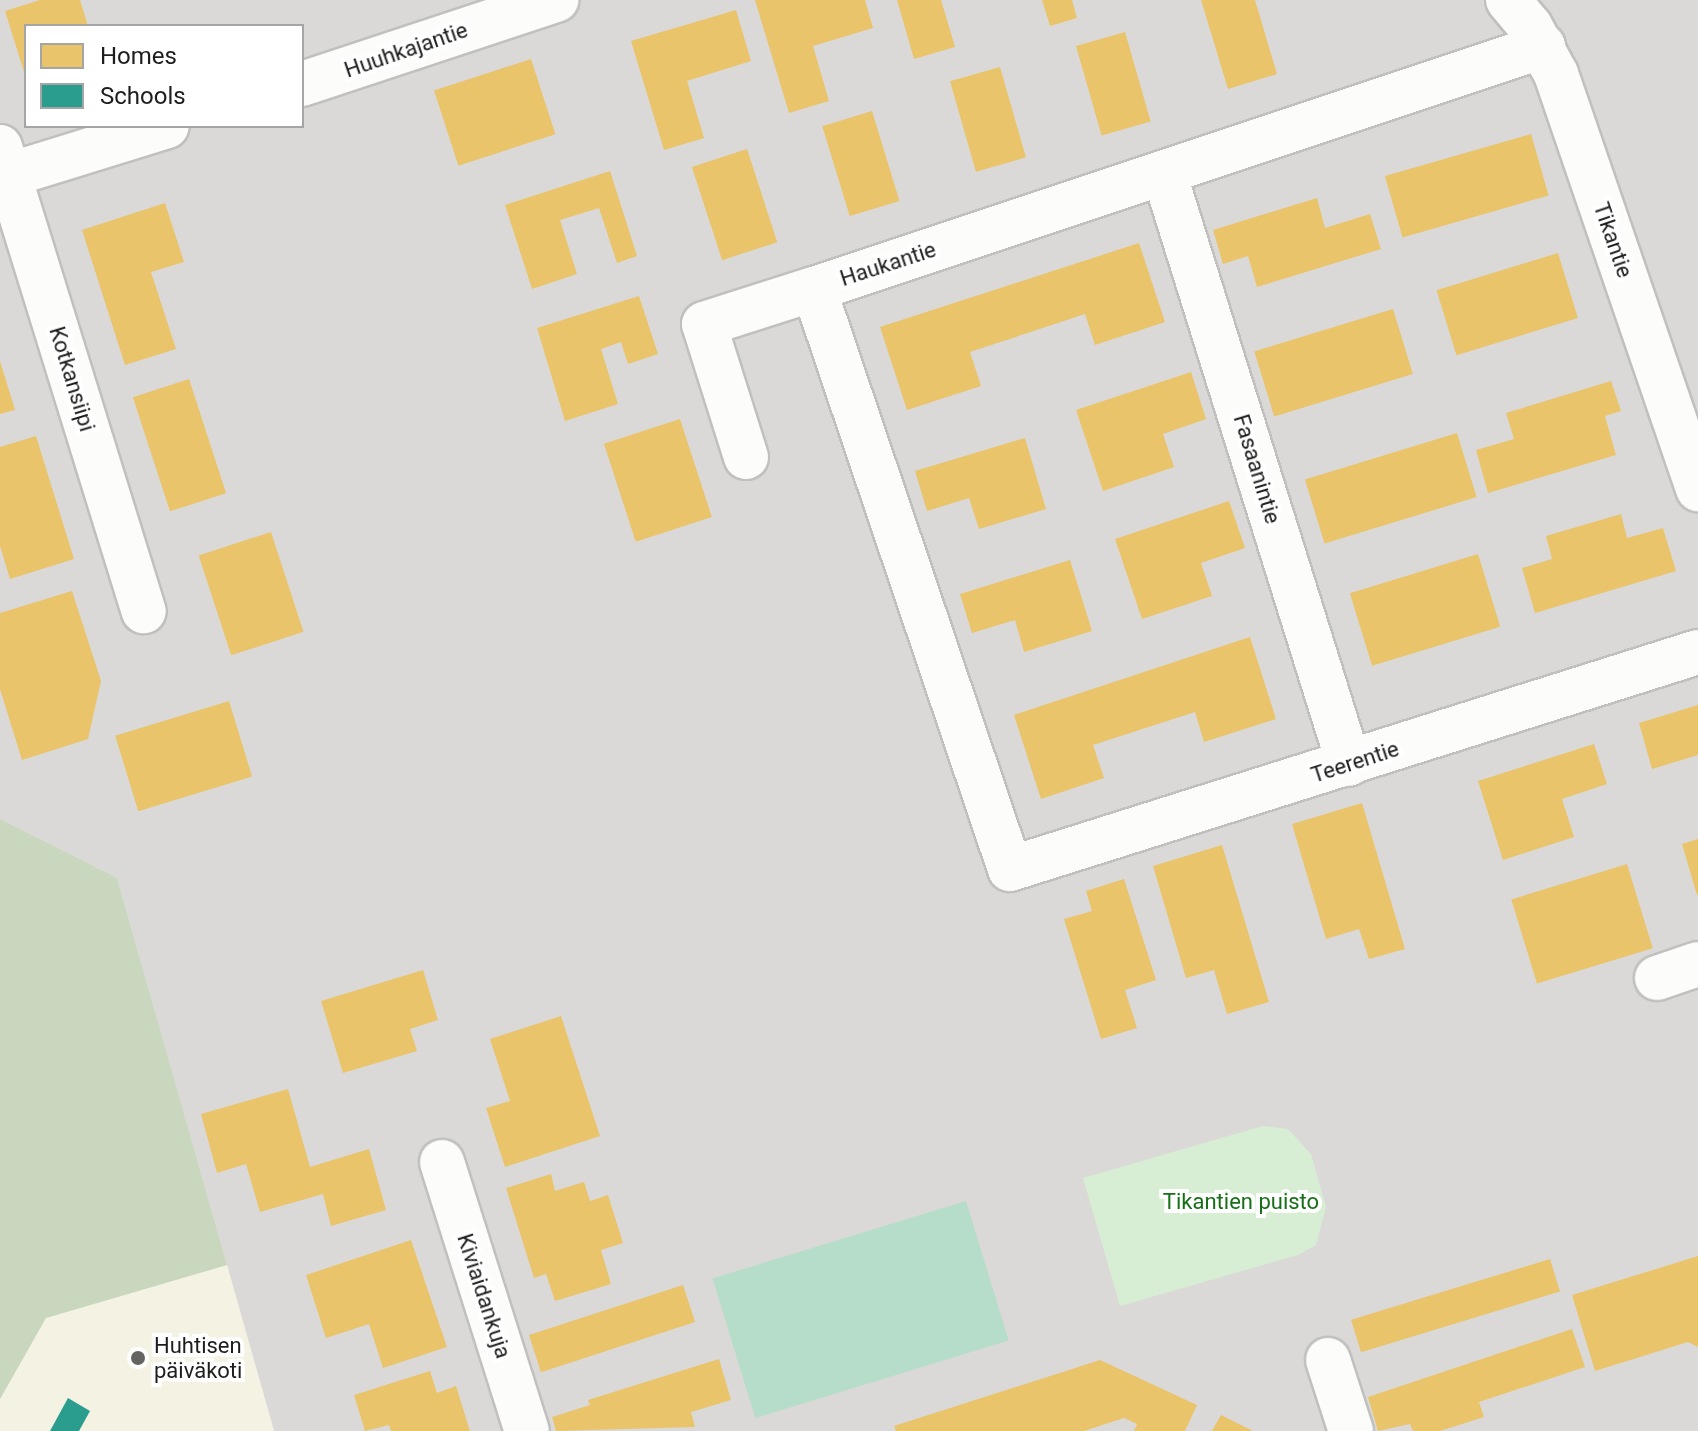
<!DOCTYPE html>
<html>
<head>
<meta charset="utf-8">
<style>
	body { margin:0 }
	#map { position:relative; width:1698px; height:1431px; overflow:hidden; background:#ebe9e6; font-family:Roboto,sans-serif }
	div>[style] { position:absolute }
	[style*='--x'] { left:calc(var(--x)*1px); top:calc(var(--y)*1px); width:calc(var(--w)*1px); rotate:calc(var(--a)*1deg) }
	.residential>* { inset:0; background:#dad9d7 }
	.education>* { inset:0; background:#f4f2e2 }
	.forest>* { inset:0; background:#c9d7be }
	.park>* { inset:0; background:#d7eed4 }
	.pitch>* { inset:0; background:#b6ddc9; transform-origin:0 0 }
	.homes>* { inset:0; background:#e9c46a; transform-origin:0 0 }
	.schools>* { inset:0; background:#2a9d8f }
	.roads { filter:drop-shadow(2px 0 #c1c0be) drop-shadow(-2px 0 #c1c0be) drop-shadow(0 2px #c1c0be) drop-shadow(0 -2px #c1c0be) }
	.minor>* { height:44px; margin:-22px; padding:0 22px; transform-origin:22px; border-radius:22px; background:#fcfcfb }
	.dots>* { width:22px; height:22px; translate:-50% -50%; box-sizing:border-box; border:4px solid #fff; border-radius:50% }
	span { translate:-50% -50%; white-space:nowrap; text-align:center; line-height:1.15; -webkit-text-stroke:8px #fff; paint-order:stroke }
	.street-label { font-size:22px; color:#1d1d1d }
	.park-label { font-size:22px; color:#177018 }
	.poi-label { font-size:22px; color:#1d1d1d }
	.left { translate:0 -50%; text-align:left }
	.legend { position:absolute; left:24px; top:24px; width:280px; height:104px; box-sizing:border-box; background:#fff; border:2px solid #a5a5a5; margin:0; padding:10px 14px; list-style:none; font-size:24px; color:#1d1d1d }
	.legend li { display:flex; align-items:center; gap:16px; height:40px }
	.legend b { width:40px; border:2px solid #a5a5a5 }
</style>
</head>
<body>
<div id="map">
	<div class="residential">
		<i style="clip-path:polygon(evenodd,0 0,1698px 0,1698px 1431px,274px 1431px,117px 878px,0 819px,0 0,26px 26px,302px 26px,302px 126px,26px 126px,26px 26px)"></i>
	</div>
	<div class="education">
		<i style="clip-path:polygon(227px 1265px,274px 1431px,0 1431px,0 1399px,46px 1318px)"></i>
	</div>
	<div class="forest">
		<i style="clip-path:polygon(0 819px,117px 878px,227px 1265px,46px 1318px,0 1399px)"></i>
	</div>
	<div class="park">
		<i style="clip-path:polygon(1263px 1126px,1288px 1129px,1311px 1154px,1326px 1207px,1316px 1245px,1298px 1255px,1120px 1306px,1083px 1178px)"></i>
	</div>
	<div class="pitch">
		<i style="left:966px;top:1201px;width:146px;height:265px;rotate:73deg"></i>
	</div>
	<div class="homes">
		<i style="clip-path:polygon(40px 0,80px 0,88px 26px,26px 26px,25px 75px,5px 11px)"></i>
		<i style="clip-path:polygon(755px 0,865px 0,873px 28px,813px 46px,829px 101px,789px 113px)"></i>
		<i style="clip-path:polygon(897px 0,941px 0,955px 47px,914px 59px)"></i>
		<i style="clip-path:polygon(1042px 0,1072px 0,1077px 18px,1050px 26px)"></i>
		<i style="clip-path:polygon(1201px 0,1255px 0,1277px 74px,1228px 89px)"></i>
		<i style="clip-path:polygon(736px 10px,751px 61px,687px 81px,704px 138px,664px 150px,631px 41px)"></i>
		<i style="left:1125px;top:32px;width:93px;height:51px;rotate:74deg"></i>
		<i style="left:531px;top:59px;width:79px;height:102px;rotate:72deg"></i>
		<i style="left:1000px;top:67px;width:94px;height:52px;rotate:74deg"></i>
		<i style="left:872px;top:111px;width:94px;height:52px;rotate:73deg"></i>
		<i style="left:1531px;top:134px;width:64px;height:152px;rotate:74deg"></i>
		<i style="left:747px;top:149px;width:98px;height:58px;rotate:72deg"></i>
		<i style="clip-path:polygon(610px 171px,637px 256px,617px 263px,599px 208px,560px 220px,577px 274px,532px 289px,505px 205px)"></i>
		<i style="clip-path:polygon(1317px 198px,1325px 228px,1370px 214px,1381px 249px,1257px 287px,1248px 256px,1223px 264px,1213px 230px)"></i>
		<i style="clip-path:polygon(165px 203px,184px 262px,151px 272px,176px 349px,125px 365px,82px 230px)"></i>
		<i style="clip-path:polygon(1139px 243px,1165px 322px,1095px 345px,1085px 314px,970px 352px,981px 386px,907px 410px,880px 327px)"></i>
		<i style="left:1558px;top:253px;width:68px;height:127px;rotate:73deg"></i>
		<i style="clip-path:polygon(639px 296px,658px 354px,628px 364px,621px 342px,601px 349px,618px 404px,565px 421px,537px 328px)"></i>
		<i style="left:1393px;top:309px;width:68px;height:145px;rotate:73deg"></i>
		<i style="clip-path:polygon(0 361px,15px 410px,0 414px)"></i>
		<i style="clip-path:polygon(1191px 372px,1206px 419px,1163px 434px,1174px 467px,1103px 491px,1076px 410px)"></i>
		<i style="left:189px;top:379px;width:120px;height:59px;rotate:72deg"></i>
		<i style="clip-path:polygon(1611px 381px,1621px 411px,1605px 416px,1616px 455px,1488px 493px,1476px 450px,1514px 439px,1506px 413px)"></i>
		<i style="left:680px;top:419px;width:103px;height:80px;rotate:72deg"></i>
		<i style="left:1457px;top:433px;width:67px;height:159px;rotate:73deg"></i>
		<i style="clip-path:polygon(36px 436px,74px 559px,10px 579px,0 546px,0 447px)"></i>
		<i style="clip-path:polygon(1025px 438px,1046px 509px,979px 529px,969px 498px,927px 511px,915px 471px)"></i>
		<i style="clip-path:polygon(1229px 501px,1245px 548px,1201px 563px,1212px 596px,1142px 619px,1115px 539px)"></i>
		<i style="clip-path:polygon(1621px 514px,1627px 538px,1663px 528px,1676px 571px,1535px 613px,1522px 568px,1552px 559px,1546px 536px)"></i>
		<i style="left:271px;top:532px;width:105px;height:76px;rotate:72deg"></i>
		<i style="left:1478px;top:554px;width:76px;height:134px;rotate:73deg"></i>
		<i style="clip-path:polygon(1070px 560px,1092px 631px,1024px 652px,1015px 620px,972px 633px,960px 594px)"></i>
		<i style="clip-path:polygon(72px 591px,101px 681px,88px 739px,22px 760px,0 689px,0 613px)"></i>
		<i style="clip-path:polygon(1250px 637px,1276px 719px,1204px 742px,1195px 712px,1093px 745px,1104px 778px,1041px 799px,1014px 715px)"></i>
		<i style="left:229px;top:701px;width:79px;height:119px;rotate:73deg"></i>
		<i style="clip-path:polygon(1698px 705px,1698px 755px,1652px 769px,1639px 723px)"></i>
		<i style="clip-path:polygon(1594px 744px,1607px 784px,1562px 799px,1574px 837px,1503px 860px,1478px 781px)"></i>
		<i style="clip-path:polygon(1362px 803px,1405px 949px,1369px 959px,1359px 929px,1326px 939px,1292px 824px)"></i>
		<i style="clip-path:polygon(1698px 839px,1698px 895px,1697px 895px,1682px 844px)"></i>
		<i style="clip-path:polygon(1222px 845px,1269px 1002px,1227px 1014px,1214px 970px,1186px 978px,1153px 866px)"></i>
		<i style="left:1627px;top:864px;width:88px;height:121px;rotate:73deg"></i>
		<i style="clip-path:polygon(1124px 879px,1156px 980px,1125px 990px,1137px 1028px,1101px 1039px,1064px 919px,1092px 911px,1086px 891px)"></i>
		<i style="clip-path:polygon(423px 970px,438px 1020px,410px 1029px,417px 1051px,343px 1073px,321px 1001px)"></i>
		<i style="clip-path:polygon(561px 1016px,600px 1136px,505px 1167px,486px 1108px,510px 1101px,490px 1039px)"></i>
		<i style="clip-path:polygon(288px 1089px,310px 1167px,369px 1149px,386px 1210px,331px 1226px,323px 1194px,260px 1212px,246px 1164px,217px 1173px,201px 1114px)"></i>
		<i style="clip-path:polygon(551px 1174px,555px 1191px,584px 1182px,590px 1201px,608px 1195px,623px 1243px,601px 1250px,611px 1284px,555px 1301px,546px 1274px,534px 1278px,506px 1188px)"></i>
		<i style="clip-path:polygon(411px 1240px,447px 1347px,383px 1368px,369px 1324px,326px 1338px,306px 1275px)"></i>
		<i style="clip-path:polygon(1698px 1256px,1698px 1347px,1688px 1342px,1595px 1371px,1572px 1295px)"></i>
		<i style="left:1550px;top:1259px;width:34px;height:208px;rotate:73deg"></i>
		<i style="left:683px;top:1285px;width:39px;height:162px;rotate:72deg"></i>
		<i style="clip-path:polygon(1572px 1329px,1585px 1367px,1479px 1402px,1484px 1417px,1440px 1431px,1413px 1431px,1410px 1424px,1378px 1431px,1368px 1397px)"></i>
		<i style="clip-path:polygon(719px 1359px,731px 1400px,691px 1412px,695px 1427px,556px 1431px,552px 1417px,590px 1405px,588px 1400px)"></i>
		<i style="clip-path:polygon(1100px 1360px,1197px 1405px,1185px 1431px,1134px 1431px,1137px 1424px,1124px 1418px,1084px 1431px,896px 1431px,894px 1426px)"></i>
		<i style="clip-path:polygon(430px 1371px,437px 1393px,456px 1386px,470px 1431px,391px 1431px,389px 1425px,365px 1431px,354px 1395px)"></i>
		<i style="clip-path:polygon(1221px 1415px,1253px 1431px,1212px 1431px)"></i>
	</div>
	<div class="schools">
		<i style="clip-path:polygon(68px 1398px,90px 1411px,79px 1431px,50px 1431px)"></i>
	</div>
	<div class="roads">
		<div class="minor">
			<i style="--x:1508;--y:0;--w:34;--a:50"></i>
			<i style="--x:1530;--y:26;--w:55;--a:61.6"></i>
			<i style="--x:1556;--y:74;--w:439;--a:71.1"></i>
			<i style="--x:1543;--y:46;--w:768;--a:161.57"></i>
			<i style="--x:814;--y:289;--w:612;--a:71.33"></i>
			<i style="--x:1010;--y:869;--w:721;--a:-17.51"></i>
			<i style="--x:302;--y:84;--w:268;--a:-18.3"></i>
			<i style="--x:0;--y:147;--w:486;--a:72.8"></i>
			<i style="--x:1164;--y:173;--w:619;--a:72.62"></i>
			<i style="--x:9;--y:175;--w:165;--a:-17.2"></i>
			<i style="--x:746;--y:457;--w:139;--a:-107.5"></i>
			<i style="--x:704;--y:324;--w:115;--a:-17.7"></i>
			<i style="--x:1657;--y:978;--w:43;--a:-18.9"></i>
			<i style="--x:442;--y:1162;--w:282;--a:72.5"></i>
			<i style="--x:1328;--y:1360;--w:75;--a:72.1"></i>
		</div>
	</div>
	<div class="dots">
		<i style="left:138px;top:1358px;background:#656463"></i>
	</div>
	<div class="street-label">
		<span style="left:406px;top:50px;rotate:-19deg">Huuhkajantie</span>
		<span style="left:1613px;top:240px;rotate:71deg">Tikantie</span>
		<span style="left:888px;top:264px;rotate:-18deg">Haukantie</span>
		<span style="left:72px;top:379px;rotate:73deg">Kotkansiipi</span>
		<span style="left:1257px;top:469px;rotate:73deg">Fasaanintie</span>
		<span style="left:1355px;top:762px;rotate:-18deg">Teerentie</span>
		<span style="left:484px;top:1296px;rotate:72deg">Kiviaidankuja</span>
	</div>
	<div class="park-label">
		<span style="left:1241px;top:1202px">Tikantien puisto</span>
	</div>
	<div class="poi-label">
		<span class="left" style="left:154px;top:1358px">Huhtisen<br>päiväkoti</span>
	</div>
	<ul class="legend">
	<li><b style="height:22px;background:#e9c46a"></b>Homes</li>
	<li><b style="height:22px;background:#2a9d8f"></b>Schools</li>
	</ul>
</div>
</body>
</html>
